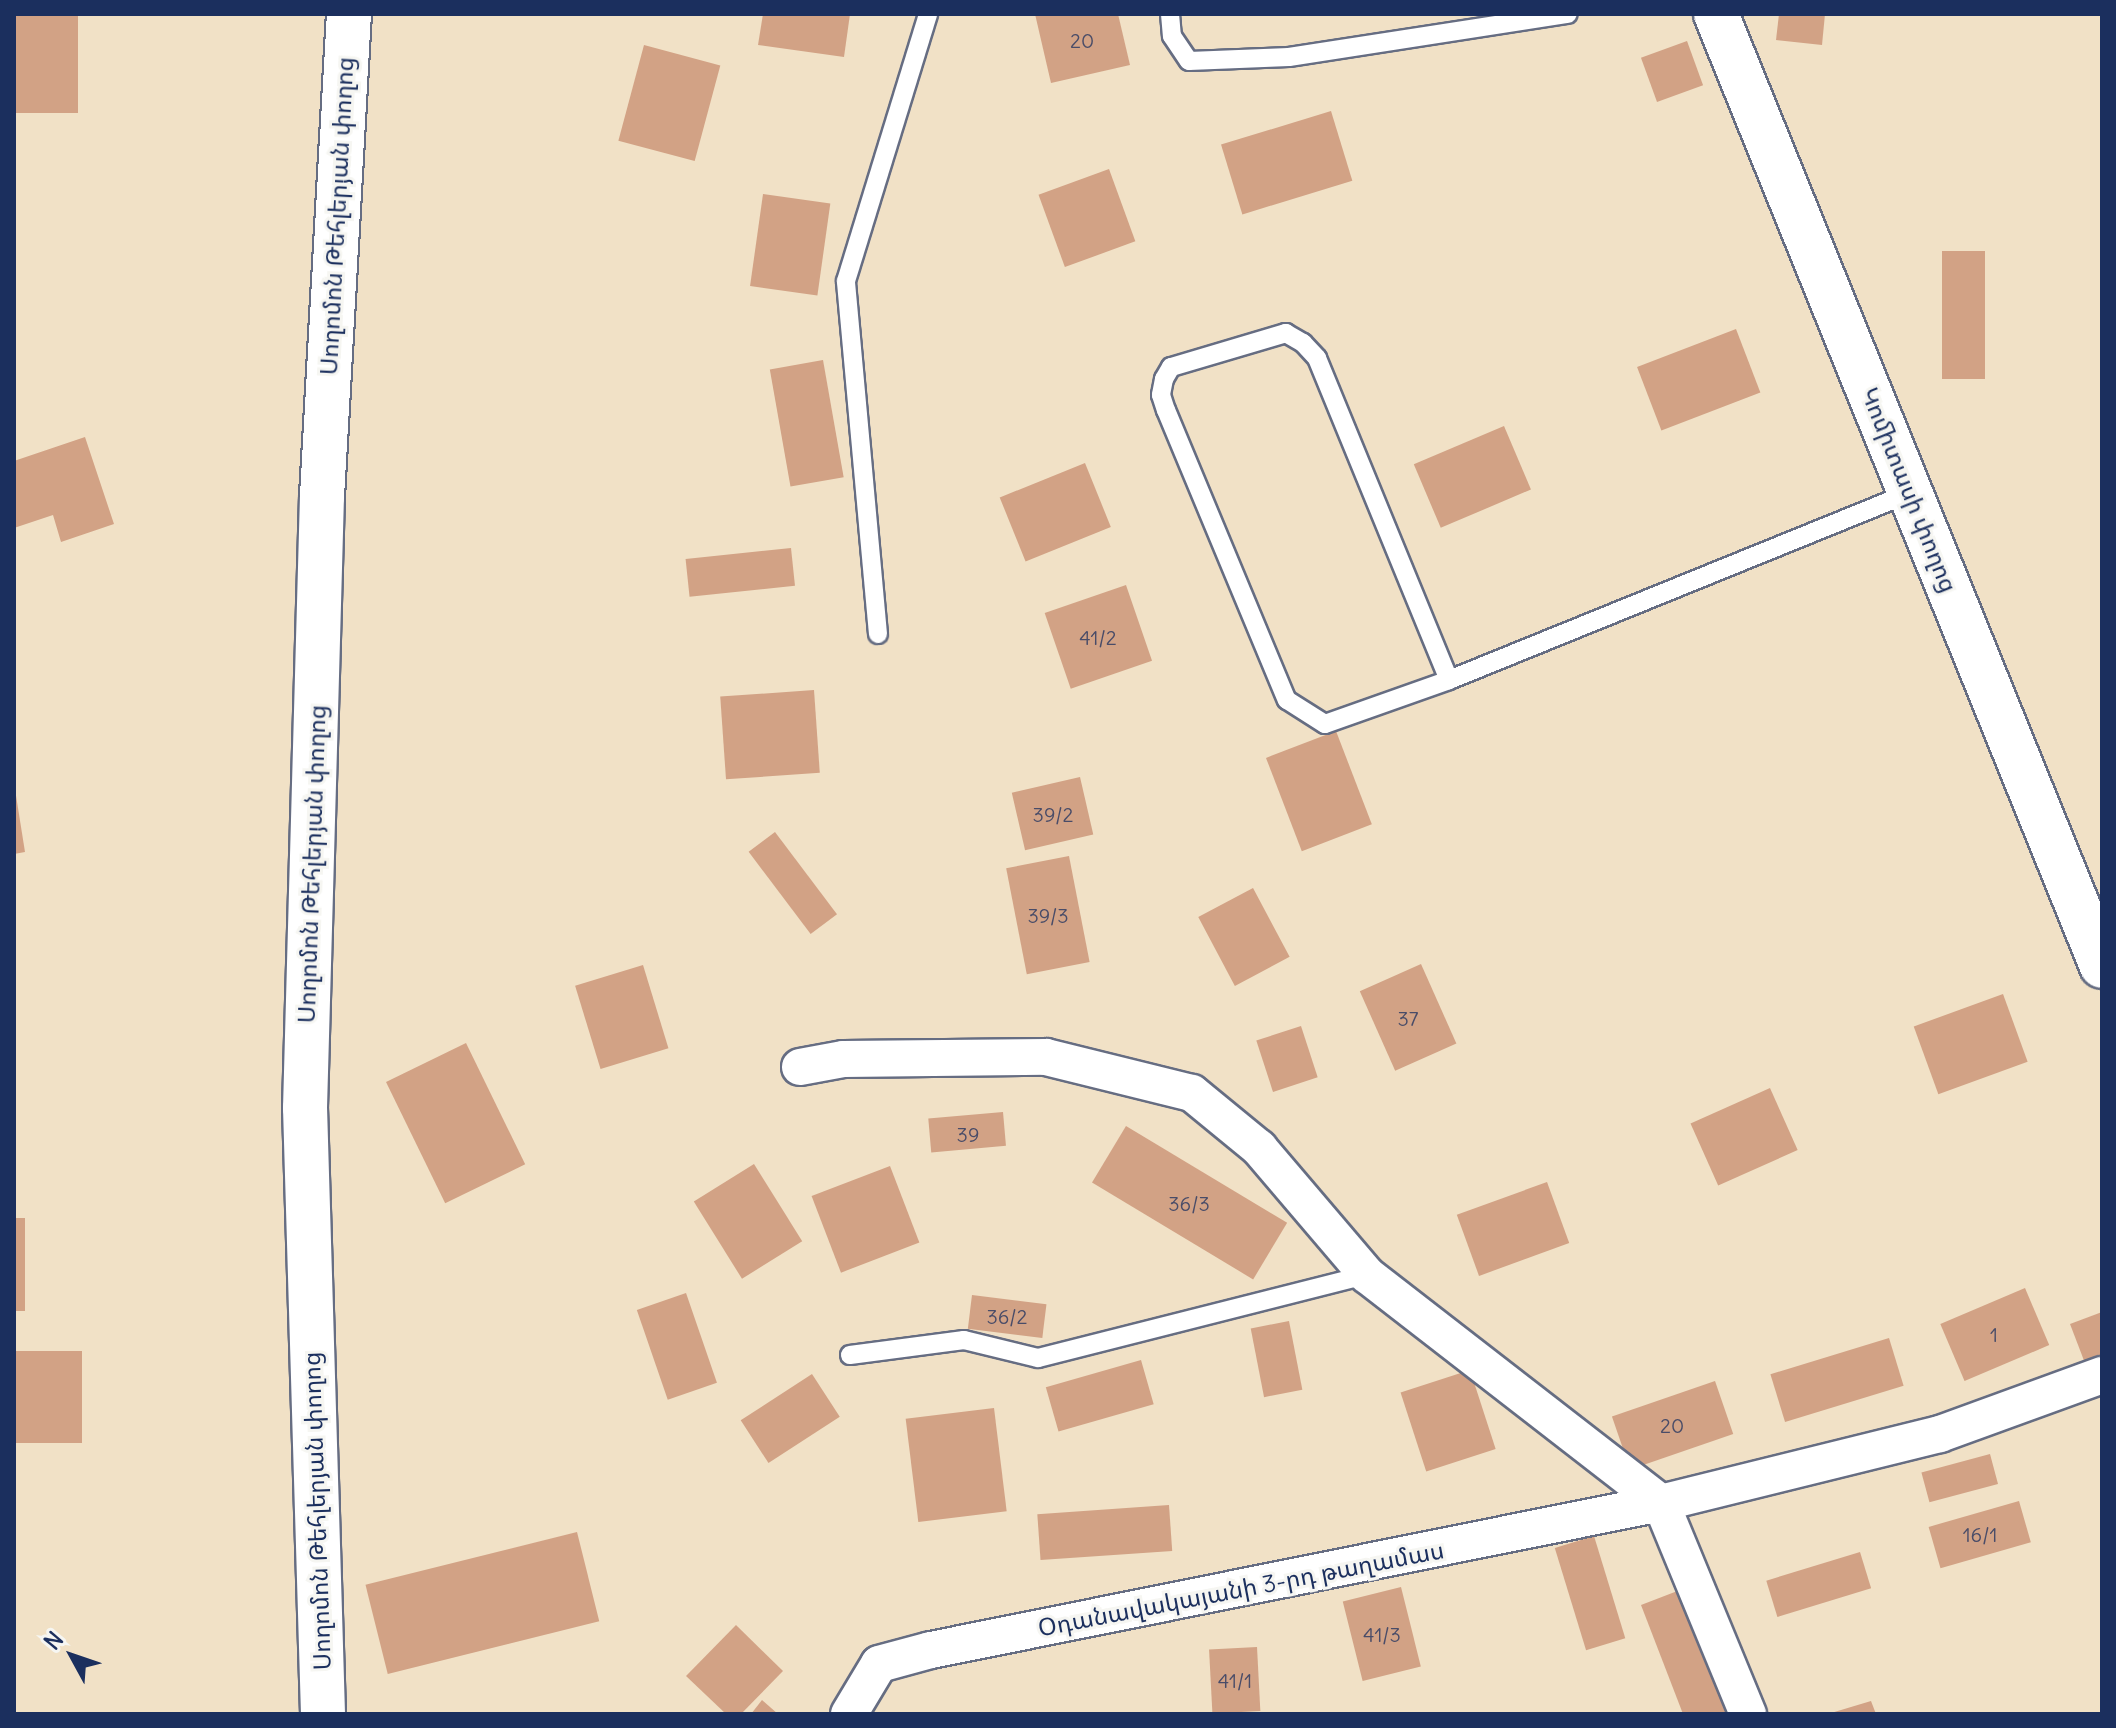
<!DOCTYPE html>
<html>
<head>
<meta charset="utf-8">
<style>
	body { margin:0 }
	#map { position:relative; width:2116px; height:1728px; overflow:hidden; background:#f1e1c6; font-family:Delius,"Noto Sans Armenian",sans-serif }
	div>[style] { position:absolute }
	[style*='--x'] { left:calc(var(--x)*1px); top:calc(var(--y)*1px); width:calc(var(--w)*1px); rotate:calc(var(--a)*1deg) }
	.building>* { inset:0; background:#d2a285; transform-origin:0 0 }
	.roads { filter:drop-shadow(2px 0 #666d82) drop-shadow(-2px 0 #666d82) drop-shadow(0 2px #666d82) drop-shadow(0 -2px #666d82) }
	.lane>* { height:18px; margin:-9px; padding:0 9px; transform-origin:9px; border-radius:9px; background:#fff }
	.street>* { height:36px; margin:-18px; padding:0 18px; transform-origin:18px; border-radius:18px; background:#fff }
	.secondary>* { height:44px; margin:-22px; padding:0 22px; transform-origin:22px; border-radius:22px; background:#fff }
	span { translate:-50% -50%; white-space:nowrap; text-align:center; line-height:1.15; -webkit-text-stroke:6px #f6f6f2; paint-order:stroke }
	.number-label { font-size:20px; color:#494c68 }
	.number-label span { -webkit-text-stroke-width:0 }
	.street-label { font-size:24px; color:#1b2f5e }
	.frame { position:absolute; inset:0; border:16px solid #1b2f5e; pointer-events:none }
	.north { position:absolute; left:32px; top:1616px; width:80px; height:80px; -webkit-text-stroke:6px #f6f6f2; paint-order:stroke; rotate:310deg; font-size:22px; font-weight:700; line-height:32px; text-align:center; color:#1b2f5e }
	.north::after { content:''; display:block; margin:auto; width:28px; height:36px; background:#1b2f5e; clip-path:polygon(50% 0,100% 100%,50% 72%,0 100%) }
</style>
</head>
<body>
<div id="map">
	<div class="building">
		<i style="left:14px;top:14px;width:64px;height:99px"></i>
		<i style="clip-path:polygon(763px 14px,850px 14px,844px 57px,758px 45px)"></i>
		<i style="clip-path:polygon(1035px 14px,1118px 14px,1130px 65px,1051px 83px)"></i>
		<i style="clip-path:polygon(1779px 14px,1825px 14px,1822px 45px,1776px 40px)"></i>
		<i style="left:1687px;top:41px;width:47px;height:49px;rotate:70deg"></i>
		<i style="left:644px;top:45px;width:79px;height:99px;rotate:15deg"></i>
		<i style="left:1331px;top:111px;width:73px;height:115px;rotate:73deg"></i>
		<i style="left:1109px;top:169px;width:77px;height:75px;rotate:70deg"></i>
		<i style="left:763px;top:194px;width:68px;height:93px;rotate:8deg"></i>
		<i style="left:1942px;top:251px;width:43px;height:128px"></i>
		<i style="left:1736px;top:329px;width:68px;height:106px;rotate:69deg"></i>
		<i style="left:823px;top:360px;width:119px;height:54px;rotate:80deg"></i>
		<i style="left:1504px;top:426px;width:69px;height:98px;rotate:67deg"></i>
		<i style="clip-path:polygon(85px 437px,114px 524px,61px 542px,53px 515px,14px 528px,14px 461px)"></i>
		<i style="left:1085px;top:463px;width:69px;height:92px;rotate:68deg"></i>
		<i style="left:791px;top:548px;width:38px;height:106px;rotate:84deg"></i>
		<i style="left:1126px;top:585px;width:80px;height:86px;rotate:71deg"></i>
		<i style="left:814px;top:690px;width:83px;height:94px;rotate:86deg"></i>
		<i style="left:1336px;top:731px;width:100px;height:75px;rotate:69deg"></i>
		<i style="left:1080px;top:777px;width:59px;height:70px;rotate:77deg"></i>
		<i style="clip-path:polygon(14px 783px,25px 852px,14px 854px)"></i>
		<i style="left:775px;top:832px;width:103px;height:33px;rotate:53deg"></i>
		<i style="left:1069px;top:856px;width:108px;height:64px;rotate:79deg"></i>
		<i style="left:1253px;top:888px;width:78px;height:62px;rotate:62deg"></i>
		<i style="left:1421px;top:964px;width:87px;height:67px;rotate:66deg"></i>
		<i style="left:643px;top:965px;width:87px;height:71px;rotate:73deg"></i>
		<i style="left:2003px;top:994px;width:72px;height:95px;rotate:70deg"></i>
		<i style="left:1301px;top:1026px;width:54px;height:47px;rotate:72deg"></i>
		<i style="left:466px;top:1043px;width:135px;height:89px;rotate:64deg"></i>
		<i style="left:1770px;top:1088px;width:68px;height:87px;rotate:66deg"></i>
		<i style="left:1003px;top:1112px;width:34px;height:75px;rotate:85deg"></i>
		<i style="left:1126px;top:1126px;width:188px;height:66px;rotate:31deg"></i>
		<i style="left:754px;top:1164px;width:91px;height:71px;rotate:58deg"></i>
		<i style="left:890px;top:1166px;width:82px;height:84px;rotate:69deg"></i>
		<i style="left:1547px;top:1182px;width:65px;height:96px;rotate:70deg"></i>
		<i style="left:14px;top:1218px;width:11px;height:93px"></i>
		<i style="left:2025px;top:1288px;width:62px;height:92px;rotate:67deg"></i>
		<i style="left:686px;top:1293px;width:95px;height:52px;rotate:71deg"></i>
		<i style="left:972px;top:1295px;width:75px;height:34px;rotate:7deg"></i>
		<i style="clip-path:polygon(2102px 1312px,2102px 1365px,2088px 1371px,2070px 1324px)"></i>
		<i style="left:1289px;top:1321px;width:70px;height:39px;rotate:79deg"></i>
		<i style="left:1889px;top:1338px;width:50px;height:124px;rotate:73deg"></i>
		<i style="left:82px;top:1351px;width:92px;height:66px;rotate:90deg"></i>
		<i style="left:1141px;top:1360px;width:46px;height:99px;rotate:74deg"></i>
		<i style="left:1470px;top:1370px;width:83px;height:73px;rotate:72deg"></i>
		<i style="left:812px;top:1374px;width:51px;height:85px;rotate:57deg"></i>
		<i style="left:1715px;top:1381px;width:56px;height:109px;rotate:71deg"></i>
		<i style="left:994px;top:1408px;width:104px;height:89px;rotate:83deg"></i>
		<i style="left:1990px;top:1454px;width:31px;height:71px;rotate:75deg"></i>
		<i style="left:2019px;top:1501px;width:43px;height:94px;rotate:74deg"></i>
		<i style="left:1169px;top:1505px;width:46px;height:132px;rotate:86deg"></i>
		<i style="left:577px;top:1532px;width:92px;height:218px;rotate:76deg"></i>
		<i style="left:1594px;top:1536px;width:107px;height:41px;rotate:73deg"></i>
		<i style="left:1860px;top:1552px;width:38px;height:98px;rotate:73deg"></i>
		<i style="left:1401px;top:1587px;width:82px;height:60px;rotate:76deg"></i>
		<i style="clip-path:polygon(1680px 1590px,1726px 1712px,1721px 1714px,1683px 1714px,1641px 1605px)"></i>
		<i style="clip-path:polygon(736px 1625px,783px 1671px,741px 1714px,726px 1714px,686px 1676px)"></i>
		<i style="left:1257px;top:1647px;width:64px;height:48px;rotate:87deg"></i>
		<i style="clip-path:polygon(762px 1700px,778px 1714px,751px 1714px)"></i>
		<i style="clip-path:polygon(1871px 1701px,1876px 1714px,1831px 1714px,1831px 1713px)"></i>
	</div>
	<div class="roads">
		<div class="lane">
			<i style="--x:1170;--y:14;--w:22;--a:85"></i>
			<i style="--x:1172;--y:36;--w:30;--a:56"></i>
			<i style="--x:1189;--y:61;--w:100;--a:-2.3"></i>
			<i style="--x:1289;--y:57;--w:282;--a:-8.8"></i>
			<i style="--x:878;--y:634;--w:354;--a:-95.2"></i>
			<i style="--x:846;--y:281;--w:279;--a:-72.9"></i>
			<i style="--x:1449;--y:680;--w:348;--a:-112.3"></i>
			<i style="--x:1317;--y:358;--w:21;--a:-133"></i>
			<i style="--x:1303;--y:343;--w:20;--a:-150"></i>
			<i style="--x:1286;--y:333;--w:120;--a:163.5"></i>
			<i style="--x:1171;--y:367;--w:14;--a:120"></i>
			<i style="--x:1164;--y:379;--w:16;--a:101"></i>
			<i style="--x:1161;--y:395;--w:16;--a:72"></i>
			<i style="--x:1166;--y:410;--w:314;--a:67.4"></i>
			<i style="--x:1287;--y:700;--w:45;--a:32.3"></i>
			<i style="--x:1325;--y:724;--w:132;--a:-19.5"></i>
			<i style="--x:1449;--y:680;--w:497;--a:-22.1"></i>
			<i style="--x:850;--y:1355;--w:115;--a:-7.5"></i>
			<i style="--x:964;--y:1340;--w:76;--a:13.7"></i>
			<i style="--x:1038;--y:1358;--w:339;--a:-14.2"></i>
		</div>
		<div class="street">
			<i style="--x:800;--y:1067;--w:44;--a:-10.5"></i>
			<i style="--x:843;--y:1059;--w:203;--a:-0.6"></i>
			<i style="--x:1046;--y:1057;--w:150;--a:13.9"></i>
			<i style="--x:1192;--y:1093;--w:87;--a:39.4"></i>
			<i style="--x:1259;--y:1148;--w:167;--a:49.6"></i>
			<i style="--x:1367;--y:1275;--w:372;--a:37.8"></i>
			<i style="--x:1661;--y:1503;--w:228;--a:67.6"></i>
			<i style="--x:849;--y:1714;--w:58;--a:-59"></i>
			<i style="--x:879;--y:1664;--w:54;--a:-15.1"></i>
			<i style="--x:931;--y:1650;--w:745;--a:-11.39"></i>
			<i style="--x:1661;--y:1503;--w:287;--a:-13.9"></i>
			<i style="--x:1940;--y:1434;--w:172;--a:-20"></i>
		</div>
		<div class="secondary">
			<i style="--x:1716;--y:14;--w:1027;--a:67.93"></i>
			<i style="--x:323;--y:1714;--w:606;--a:-91.7"></i>
			<i style="--x:305;--y:1108;--w:612;--a:-88.41"></i>
			<i style="--x:322;--y:496;--w:483;--a:-86.8"></i>
		</div>
	</div>
	<div class="number-label">
		<span style="left:1082px;top:40px">20</span>
		<span style="left:1098px;top:637px">41/2</span>
		<span style="left:1053px;top:814px">39/2</span>
		<span style="left:1048px;top:915px">39/3</span>
		<span style="left:1408px;top:1018px">37</span>
		<span style="left:968px;top:1134px">39</span>
		<span style="left:1189px;top:1203px">36/3</span>
		<span style="left:1007px;top:1316px">36/2</span>
		<span style="left:1994px;top:1334px">1</span>
		<span style="left:1672px;top:1425px">20</span>
		<span style="left:1980px;top:1534px">16/1</span>
		<span style="left:1382px;top:1634px">41/3</span>
		<span style="left:1235px;top:1680px">41/1</span>
	</div>
	<div class="street-label">
		<span style="left:337px;top:216px;rotate:-87deg">Սողոմոն Թեհլերյան փողոց</span>
		<span style="left:1909px;top:490px;rotate:68deg">Կոմիտասի փողոց</span>
		<span style="left:312px;top:864px;rotate:-88deg">Սողոմոն Թեհլերյան փողոց</span>
		<span style="left:317px;top:1511px;rotate:-92deg">Սողոմոն Թեհլերյան փողոց</span>
		<span style="left:1241px;top:1589px;rotate:-11deg">Օդանավակայանի 3-րդ թաղամաս</span>
	</div>
	<div class="frame"></div>
	<div class="north">N</div>
</div>
</body>
</html>
